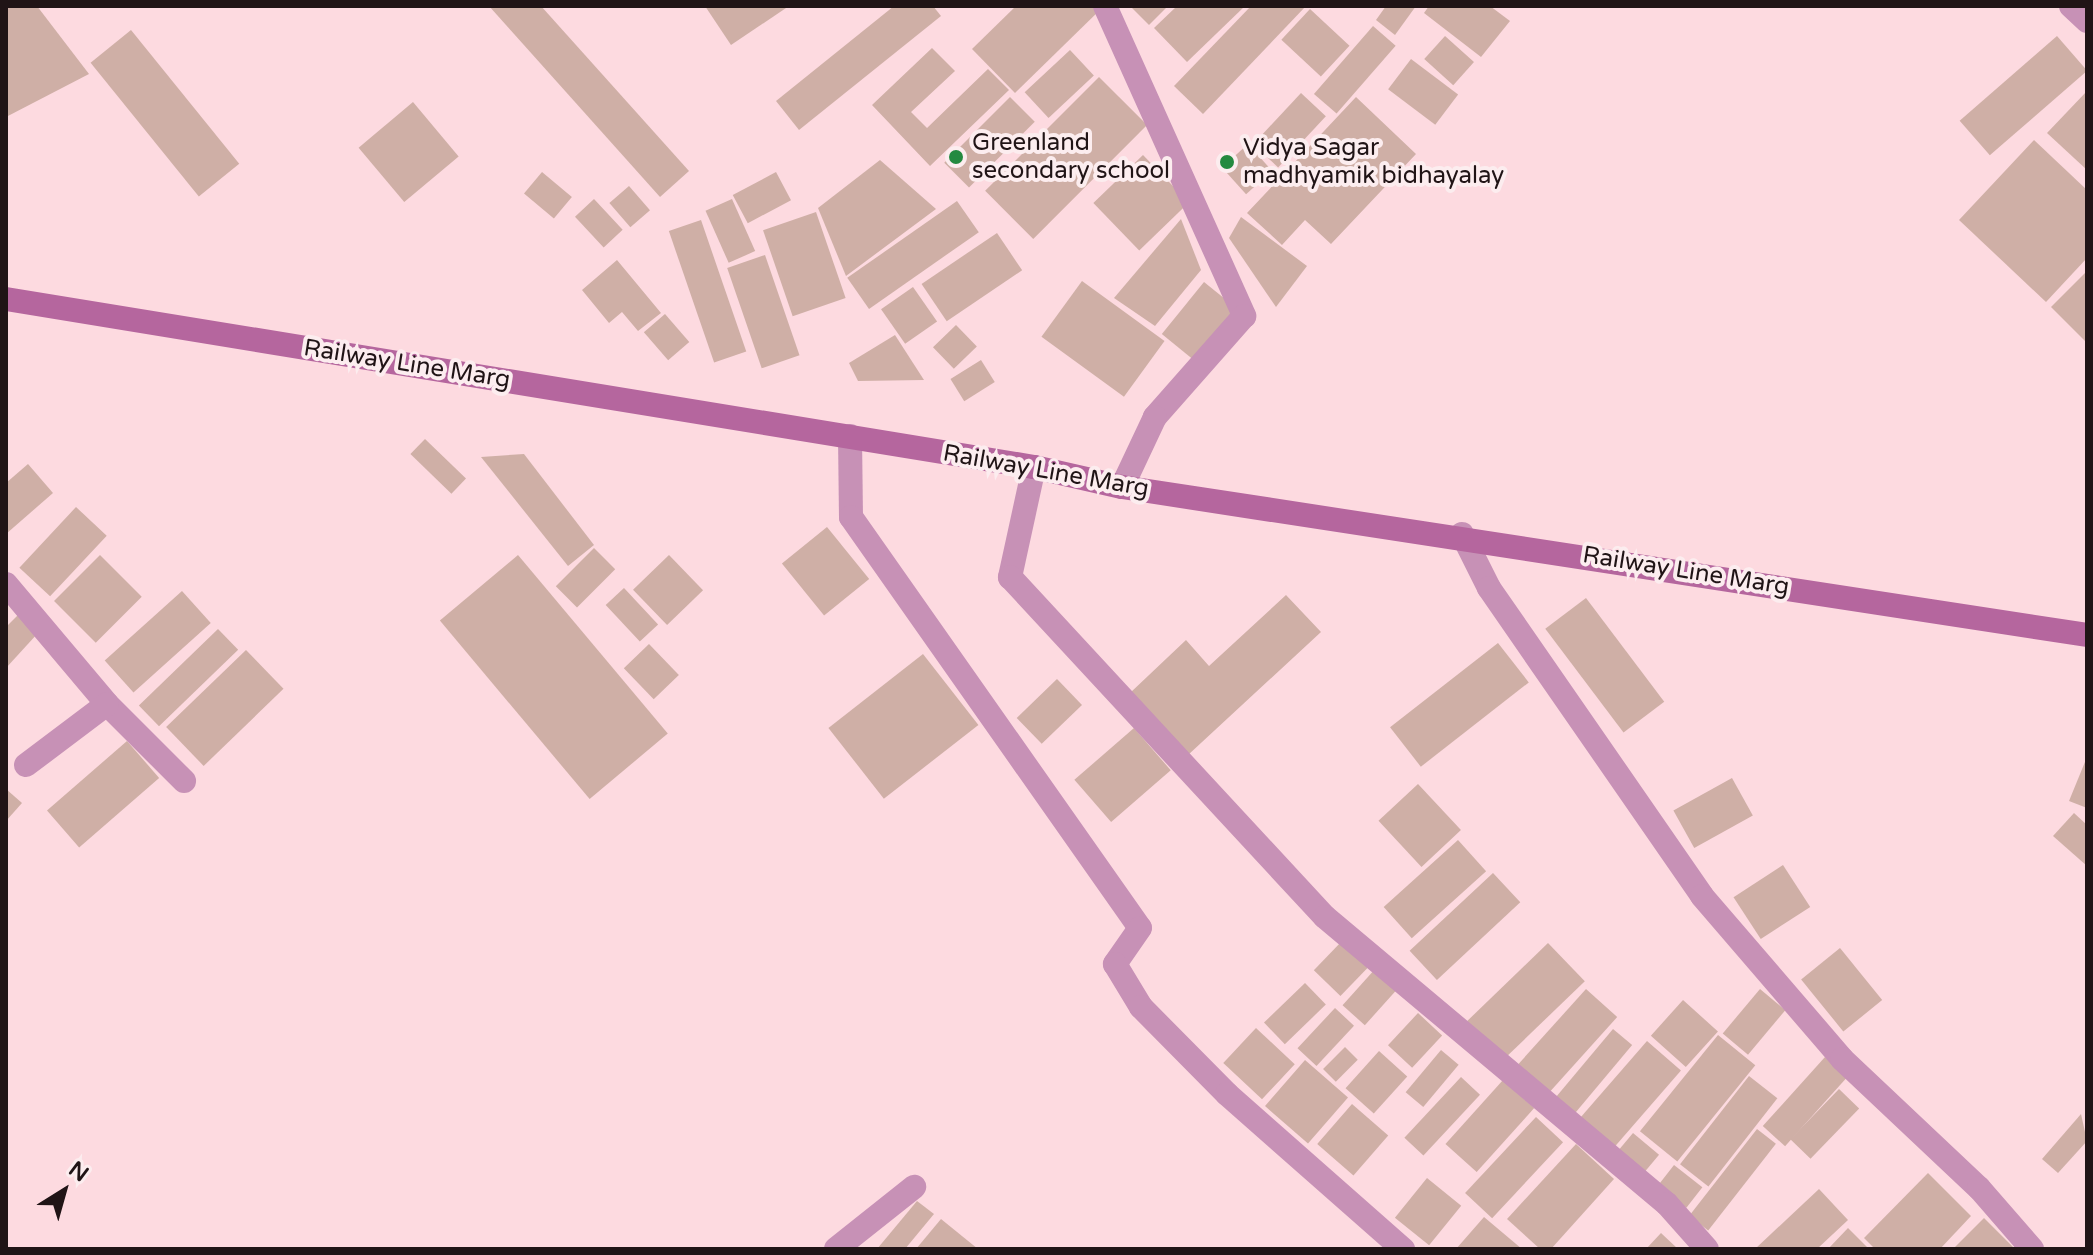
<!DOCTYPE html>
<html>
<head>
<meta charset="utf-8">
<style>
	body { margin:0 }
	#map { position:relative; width:2093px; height:1255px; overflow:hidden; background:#fddae0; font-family:"Varela Round",sans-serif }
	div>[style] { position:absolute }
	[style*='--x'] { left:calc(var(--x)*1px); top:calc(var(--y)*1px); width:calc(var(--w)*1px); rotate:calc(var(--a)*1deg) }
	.building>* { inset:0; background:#cfafa6; transform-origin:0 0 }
	.street>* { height:24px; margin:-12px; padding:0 12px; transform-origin:12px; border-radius:12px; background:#c791b6 }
	.secondary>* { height:24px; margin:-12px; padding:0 12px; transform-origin:12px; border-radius:12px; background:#b5669e }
	.dots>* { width:22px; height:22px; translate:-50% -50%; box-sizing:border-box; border:4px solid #fcedef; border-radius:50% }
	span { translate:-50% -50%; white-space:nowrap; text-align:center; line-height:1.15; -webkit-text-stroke:8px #fcedef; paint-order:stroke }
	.poi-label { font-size:24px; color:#201416 }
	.left { translate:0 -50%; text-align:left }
	.street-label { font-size:24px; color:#201416 }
	.frame { position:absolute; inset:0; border:8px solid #201416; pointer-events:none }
	.north { position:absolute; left:24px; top:1151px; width:80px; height:80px; -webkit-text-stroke:6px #fcedef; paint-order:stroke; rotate:37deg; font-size:22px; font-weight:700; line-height:32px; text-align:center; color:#201416 }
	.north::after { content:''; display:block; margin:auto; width:28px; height:36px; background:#201416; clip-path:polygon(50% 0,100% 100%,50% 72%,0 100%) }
</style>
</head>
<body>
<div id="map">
	<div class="building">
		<i style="clip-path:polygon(6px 6px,37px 6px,89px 74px,6px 117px)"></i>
		<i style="clip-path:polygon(489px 6px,541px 6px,689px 171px,660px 197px)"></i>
		<i style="clip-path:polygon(705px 6px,789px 6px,731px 45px)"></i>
		<i style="clip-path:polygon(894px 6px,933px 6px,941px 16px,799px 130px,776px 101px)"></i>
		<i style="clip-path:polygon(1016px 6px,1104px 6px,1015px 93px,972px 49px)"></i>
		<i style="clip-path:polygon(1130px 6px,1168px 6px,1149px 25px)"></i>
		<i style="clip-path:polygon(1177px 6px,1245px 6px,1187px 62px,1154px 28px)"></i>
		<i style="clip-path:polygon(1251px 6px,1306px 6px,1203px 114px,1174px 86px)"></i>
		<i style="clip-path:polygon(1386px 6px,1416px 6px,1395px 35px,1376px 20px)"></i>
		<i style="clip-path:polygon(1429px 6px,1490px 6px,1510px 21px,1481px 57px,1424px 13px)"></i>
		<i style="left:1310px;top:9px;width:54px;height:42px;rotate:43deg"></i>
		<i style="left:1373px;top:26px;width:30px;height:90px;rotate:41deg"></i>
		<i style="left:131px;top:30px;width:172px;height:52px;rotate:51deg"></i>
		<i style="left:1445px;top:36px;width:39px;height:31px;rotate:42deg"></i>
		<i style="left:2057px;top:36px;width:46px;height:129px;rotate:49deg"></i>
		<i style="clip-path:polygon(932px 48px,955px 71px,911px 112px,927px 128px,988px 69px,1009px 90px,930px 166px,872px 105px)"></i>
		<i style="left:1070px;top:50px;width:35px;height:62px;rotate:47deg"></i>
		<i style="left:1411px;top:59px;width:59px;height:38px;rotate:37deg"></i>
		<i style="left:1099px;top:77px;width:68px;height:161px;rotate:45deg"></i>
		<i style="clip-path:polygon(2087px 91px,2087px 170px,2047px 133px)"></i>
		<i style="left:1301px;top:93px;width:34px;height:70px;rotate:43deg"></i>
		<i style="left:1010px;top:97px;width:35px;height:93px;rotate:45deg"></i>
		<i style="clip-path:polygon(1356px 97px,1416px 154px,1331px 244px,1305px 220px,1282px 245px,1247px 213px)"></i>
		<i style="left:413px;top:102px;width:71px;height:71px;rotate:50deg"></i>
		<i style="clip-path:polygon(2034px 140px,2087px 190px,2087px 258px,2046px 302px,1959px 220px)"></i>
		<i style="left:1248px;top:144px;width:36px;height:35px;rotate:48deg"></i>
		<i style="left:1143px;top:155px;width:66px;height:69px;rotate:46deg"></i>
		<i style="clip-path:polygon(880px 160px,936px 209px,846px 276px,818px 208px)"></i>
		<i style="left:542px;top:172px;width:39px;height:28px;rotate:40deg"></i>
		<i style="left:776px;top:172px;width:32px;height:49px;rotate:62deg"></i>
		<i style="left:629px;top:186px;width:32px;height:26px;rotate:49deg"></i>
		<i style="left:594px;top:199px;width:42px;height:26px;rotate:47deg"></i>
		<i style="left:732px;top:199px;width:57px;height:29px;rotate:66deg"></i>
		<i style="left:957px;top:201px;width:38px;height:134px;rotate:55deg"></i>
		<i style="left:816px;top:212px;width:91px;height:56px;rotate:71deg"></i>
		<i style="clip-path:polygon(1241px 217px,1307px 266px,1276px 307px,1229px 238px)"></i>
		<i style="clip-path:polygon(1181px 219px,1201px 270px,1155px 326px,1114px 298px)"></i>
		<i style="left:701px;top:220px;width:139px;height:34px;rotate:71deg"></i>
		<i style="left:997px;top:233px;width:45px;height:91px;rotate:56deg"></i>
		<i style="left:765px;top:255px;width:106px;height:40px;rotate:71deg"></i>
		<i style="clip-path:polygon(617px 260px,661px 313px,638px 331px,622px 312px,609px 323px,582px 290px)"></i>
		<i style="clip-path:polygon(2087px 271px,2087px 343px,2051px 307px)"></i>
		<i style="left:1082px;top:281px;width:102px;height:69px;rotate:36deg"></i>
		<i style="left:1204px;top:282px;width:45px;height:67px;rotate:39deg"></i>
		<i style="left:913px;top:287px;width:42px;height:39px;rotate:55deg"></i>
		<i style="left:665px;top:314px;width:37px;height:28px;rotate:49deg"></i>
		<i style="left:956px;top:325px;width:30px;height:32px;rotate:46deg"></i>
		<i style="clip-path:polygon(895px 335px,924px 380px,858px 381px,849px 363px)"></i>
		<i style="left:981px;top:360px;width:26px;height:36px;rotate:58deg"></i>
		<i style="left:425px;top:439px;width:57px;height:21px;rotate:44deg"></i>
		<i style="clip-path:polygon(524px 454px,594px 545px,568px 566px,481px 457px)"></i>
		<i style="clip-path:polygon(28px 464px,53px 493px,6px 534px,6px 483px)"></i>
		<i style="left:76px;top:507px;width:42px;height:83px;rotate:43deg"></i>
		<i style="left:827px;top:527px;width:67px;height:58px;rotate:51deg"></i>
		<i style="left:594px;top:548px;width:30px;height:54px;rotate:45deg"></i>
		<i style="left:100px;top:555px;width:59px;height:65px;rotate:45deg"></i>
		<i style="left:518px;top:555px;width:233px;height:102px;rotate:50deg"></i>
		<i style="left:669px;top:555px;width:49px;height:50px;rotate:46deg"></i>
		<i style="left:624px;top:588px;width:50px;height:25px;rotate:47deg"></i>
		<i style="left:182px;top:591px;width:43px;height:104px;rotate:48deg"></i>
		<i style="clip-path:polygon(1286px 595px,1321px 632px,1188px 755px,1130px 693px,1186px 640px,1209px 666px)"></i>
		<i style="left:1586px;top:598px;width:130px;height:51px;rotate:53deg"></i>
		<i style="clip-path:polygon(18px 615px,38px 633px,6px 668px,6px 627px)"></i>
		<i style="left:218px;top:629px;width:29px;height:110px;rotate:46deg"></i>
		<i style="left:1498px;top:643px;width:50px;height:137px;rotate:52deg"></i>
		<i style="left:649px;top:644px;width:43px;height:35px;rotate:46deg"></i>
		<i style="left:246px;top:650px;width:54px;height:111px;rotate:46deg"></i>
		<i style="left:923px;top:654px;width:90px;height:120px;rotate:52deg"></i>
		<i style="left:1057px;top:679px;width:36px;height:56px;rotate:46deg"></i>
		<i style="left:1134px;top:728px;width:56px;height:79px;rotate:49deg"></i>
		<i style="left:127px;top:741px;width:49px;height:106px;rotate:49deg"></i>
		<i style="clip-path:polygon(2087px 757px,2087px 808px,2069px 801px)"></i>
		<i style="left:1732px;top:778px;width:43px;height:67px;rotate:61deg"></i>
		<i style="left:1418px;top:784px;width:63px;height:54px;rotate:47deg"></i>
		<i style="clip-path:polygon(6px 789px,22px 803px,6px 821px)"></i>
		<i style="clip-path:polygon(2074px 813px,2087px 825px,2087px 866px,2053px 836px)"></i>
		<i style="left:1458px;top:840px;width:42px;height:100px;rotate:48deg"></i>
		<i style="left:1783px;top:865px;width:50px;height:59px;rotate:57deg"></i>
		<i style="left:1493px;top:873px;width:40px;height:114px;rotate:47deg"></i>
		<i style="left:1343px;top:940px;width:37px;height:42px;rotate:44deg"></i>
		<i style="left:1548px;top:943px;width:53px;height:113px;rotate:46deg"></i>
		<i style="left:1840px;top:948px;width:67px;height:50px;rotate:51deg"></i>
		<i style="left:1376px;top:968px;width:30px;height:50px;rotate:42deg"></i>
		<i style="left:1305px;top:983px;width:30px;height:57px;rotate:46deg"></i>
		<i style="left:1586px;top:989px;width:42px;height:112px;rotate:42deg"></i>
		<i style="left:1760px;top:989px;width:33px;height:58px;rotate:40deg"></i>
		<i style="left:1683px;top:1000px;width:47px;height:48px;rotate:42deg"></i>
		<i style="left:1335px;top:1008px;width:26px;height:55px;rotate:43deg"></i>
		<i style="left:1418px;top:1013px;width:33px;height:44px;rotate:43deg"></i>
		<i style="left:1256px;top:1028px;width:53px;height:48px;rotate:43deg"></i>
		<i style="left:1613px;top:1029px;width:25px;height:88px;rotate:40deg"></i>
		<i style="left:1718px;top:1035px;width:48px;height:124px;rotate:39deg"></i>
		<i style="left:1647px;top:1041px;width:45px;height:107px;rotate:41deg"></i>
		<i style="left:1345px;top:1047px;width:18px;height:31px;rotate:45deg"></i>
		<i style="left:1441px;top:1050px;width:23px;height:55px;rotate:40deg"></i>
		<i style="left:1379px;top:1051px;width:38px;height:50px;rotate:42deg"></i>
		<i style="left:1825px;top:1057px;width:30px;height:93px;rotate:42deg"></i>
		<i style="left:1305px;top:1060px;width:57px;height:61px;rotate:41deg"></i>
		<i style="left:1749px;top:1076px;width:36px;height:112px;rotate:38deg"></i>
		<i style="left:1461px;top:1077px;width:26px;height:83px;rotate:43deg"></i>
		<i style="left:1503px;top:1080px;width:42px;height:86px;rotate:42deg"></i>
		<i style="left:1839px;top:1089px;width:28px;height:70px;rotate:44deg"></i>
		<i style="left:1352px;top:1104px;width:48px;height:53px;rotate:41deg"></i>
		<i style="clip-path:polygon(2081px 1114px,2087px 1141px,2058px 1173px,2042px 1159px)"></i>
		<i style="left:1536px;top:1117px;width:37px;height:104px;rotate:43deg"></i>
		<i style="left:1757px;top:1129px;width:24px;height:110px;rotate:38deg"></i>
		<i style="left:1633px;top:1133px;width:34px;height:28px;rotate:40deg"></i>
		<i style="clip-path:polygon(1576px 1144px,1614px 1179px,1551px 1249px,1540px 1249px,1507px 1219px)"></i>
		<i style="left:1674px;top:1165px;width:36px;height:26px;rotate:38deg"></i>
		<i style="clip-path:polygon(1928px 1173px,1971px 1216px,1940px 1249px,1875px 1249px,1864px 1238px)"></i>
		<i style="left:1427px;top:1178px;width:44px;height:51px;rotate:39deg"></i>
		<i style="clip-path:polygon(1819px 1189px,1848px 1220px,1817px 1249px,1755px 1249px)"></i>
		<i style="clip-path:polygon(917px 1201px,934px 1214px,905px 1249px,877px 1249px)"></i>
		<i style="clip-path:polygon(1484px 1217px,1522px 1249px,1456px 1249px)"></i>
		<i style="clip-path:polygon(1984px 1218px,2015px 1249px,1953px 1249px)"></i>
		<i style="clip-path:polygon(941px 1219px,978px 1249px,916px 1249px)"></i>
		<i style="clip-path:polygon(1848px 1228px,1869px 1249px,1828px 1249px)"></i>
		<i style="clip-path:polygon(1661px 1233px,1678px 1249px,1646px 1249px)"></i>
	</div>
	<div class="street">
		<i style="--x:1105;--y:6;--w:340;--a:65.8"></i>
		<i style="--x:1244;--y:316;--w:135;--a:131.4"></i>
		<i style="--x:1155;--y:417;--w:77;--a:115.2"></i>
		<i style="--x:2071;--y:6;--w:22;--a:43"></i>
		<i style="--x:850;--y:436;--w:81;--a:89.3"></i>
		<i style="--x:851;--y:517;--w:502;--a:54.89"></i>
		<i style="--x:1140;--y:928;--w:44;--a:124.8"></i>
		<i style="--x:1115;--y:964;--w:50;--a:58.8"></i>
		<i style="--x:1141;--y:1007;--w:122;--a:45.3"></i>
		<i style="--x:1227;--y:1094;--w:235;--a:41.4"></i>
		<i style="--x:1034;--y:467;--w:113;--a:102.3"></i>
		<i style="--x:1010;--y:577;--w:463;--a:47.2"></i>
		<i style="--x:1325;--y:917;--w:446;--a:40"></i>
		<i style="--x:1667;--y:1204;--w:60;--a:48.4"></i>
		<i style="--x:1462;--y:534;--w:60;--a:63.4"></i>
		<i style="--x:1489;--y:588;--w:374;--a:55.3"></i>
		<i style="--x:1702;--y:896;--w:215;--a:49.3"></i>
		<i style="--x:1842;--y:1059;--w:188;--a:43.3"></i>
		<i style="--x:1979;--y:1188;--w:81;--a:49"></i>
		<i style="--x:6;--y:584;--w:157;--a:49.9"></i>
		<i style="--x:107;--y:704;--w:109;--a:45"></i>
		<i style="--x:26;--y:765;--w:101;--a:-37"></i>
		<i style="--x:836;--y:1249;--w:100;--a:-38.5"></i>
	</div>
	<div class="secondary">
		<i style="--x:6;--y:299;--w:1042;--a:9.28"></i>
		<i style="--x:1034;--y:467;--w:90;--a:12.8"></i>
		<i style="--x:1122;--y:487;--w:976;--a:8.72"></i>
	</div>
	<div class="dots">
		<i style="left:956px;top:157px;background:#248a40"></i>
		<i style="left:1227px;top:162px;background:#248a40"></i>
	</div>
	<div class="poi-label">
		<span class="left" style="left:972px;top:157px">Greenland<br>secondary school</span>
		<span class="left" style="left:1243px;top:162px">Vidya Sagar<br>madhyamik bidhayalay</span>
	</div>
	<div class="street-label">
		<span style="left:407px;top:364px;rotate:9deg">Railway Line Marg</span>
		<span style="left:1046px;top:471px;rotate:10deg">Railway Line Marg</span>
		<span style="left:1686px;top:571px;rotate:9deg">Railway Line Marg</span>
	</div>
	<div class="frame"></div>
	<div class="north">N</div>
</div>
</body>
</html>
